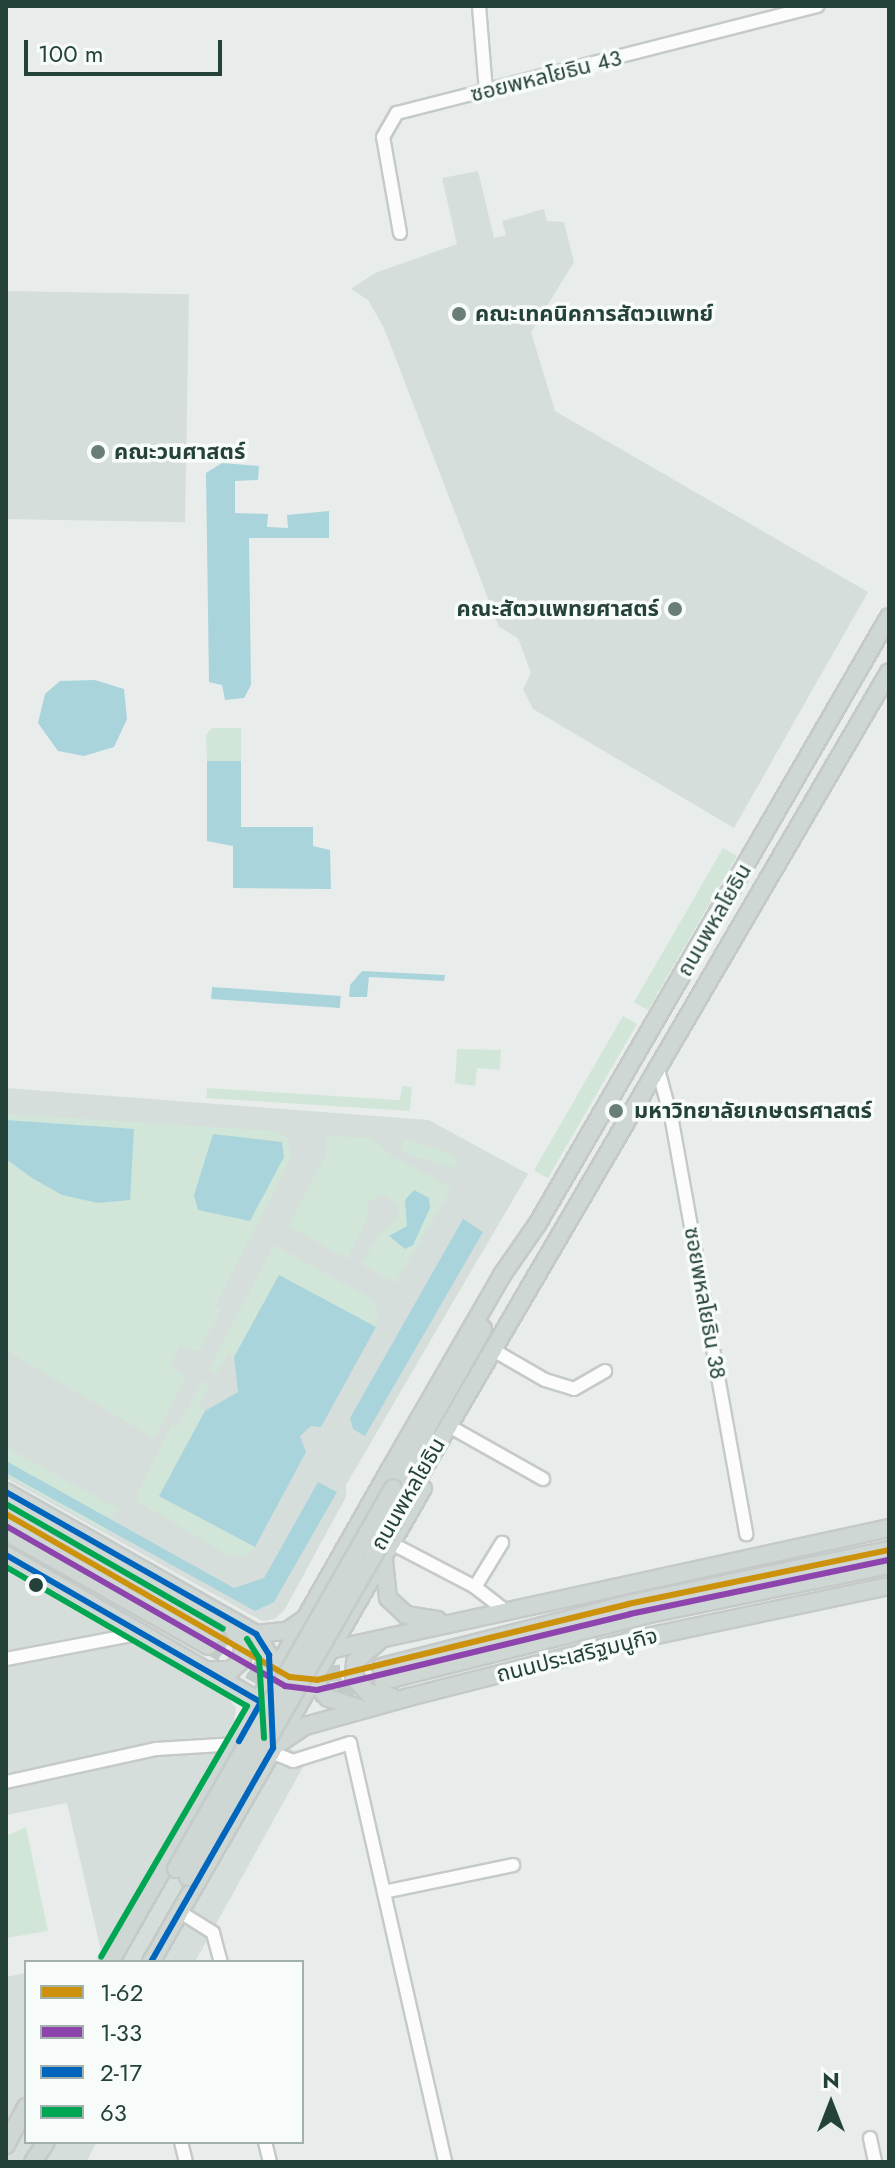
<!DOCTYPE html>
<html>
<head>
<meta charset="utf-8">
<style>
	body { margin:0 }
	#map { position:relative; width:895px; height:2168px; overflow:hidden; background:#e8edeb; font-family:Jost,"Noto Sans Thai",sans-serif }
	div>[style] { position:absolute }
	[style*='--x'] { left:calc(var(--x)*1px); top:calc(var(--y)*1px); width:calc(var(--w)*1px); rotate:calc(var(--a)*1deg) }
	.built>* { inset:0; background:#d6dedb; transform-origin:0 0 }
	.green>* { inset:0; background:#d1e6d8; transform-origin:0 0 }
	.water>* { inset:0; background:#a9d4db; transform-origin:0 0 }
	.major-tunnel>* { height:16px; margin-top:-8px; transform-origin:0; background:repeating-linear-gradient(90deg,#c1cbc8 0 16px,transparent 0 24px) }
	.roads { filter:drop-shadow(2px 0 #c5cac8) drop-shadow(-2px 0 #c5cac8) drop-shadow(0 2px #c5cac8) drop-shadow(0 -2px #c5cac8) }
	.minor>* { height:12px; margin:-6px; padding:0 6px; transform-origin:6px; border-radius:6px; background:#fcfcfc }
	.major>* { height:16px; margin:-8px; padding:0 8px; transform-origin:8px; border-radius:8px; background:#cfd7d5 }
	.bridges { filter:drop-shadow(2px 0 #c3ccc9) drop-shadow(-2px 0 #c3ccc9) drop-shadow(0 2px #c3ccc9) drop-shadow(0 -2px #c3ccc9) }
	.major-bridge>* { height:16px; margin:-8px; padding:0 8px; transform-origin:8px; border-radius:8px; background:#cfd7d5 }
	.bus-1>* { height:6px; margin:-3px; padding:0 3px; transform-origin:3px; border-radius:3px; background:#cd920c }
	.bus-2>* { height:6px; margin:-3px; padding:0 3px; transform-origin:3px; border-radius:3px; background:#8e44ad }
	.bus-3>* { height:6px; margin:-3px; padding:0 3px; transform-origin:3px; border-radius:3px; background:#0065bd }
	.bus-4>* { height:6px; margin:-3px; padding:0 3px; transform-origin:3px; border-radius:3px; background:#00a651 }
	.dots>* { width:22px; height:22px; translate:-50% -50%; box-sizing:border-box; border:4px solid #f7fbf9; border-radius:50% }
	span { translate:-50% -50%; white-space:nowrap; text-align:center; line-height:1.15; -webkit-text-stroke:7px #f7fbf9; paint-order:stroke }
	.street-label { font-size:22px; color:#24423a }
	.poi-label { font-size:22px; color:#24423a; font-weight:700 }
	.left { translate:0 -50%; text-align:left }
	.right { translate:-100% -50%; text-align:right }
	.frame { position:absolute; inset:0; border:8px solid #24423a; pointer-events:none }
	.legend { position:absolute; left:24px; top:1960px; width:280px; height:184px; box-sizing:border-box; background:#f7fbf9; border:2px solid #a3b1ad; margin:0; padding:10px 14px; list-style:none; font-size:24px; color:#24423a }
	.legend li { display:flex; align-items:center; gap:16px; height:40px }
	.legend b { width:40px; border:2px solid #a3b1ad }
	.north { position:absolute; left:791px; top:2064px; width:80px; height:80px; -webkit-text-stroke:6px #f7fbf9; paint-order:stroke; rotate:0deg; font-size:22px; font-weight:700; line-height:32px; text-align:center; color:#24423a }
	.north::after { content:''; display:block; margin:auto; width:28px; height:36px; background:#24423a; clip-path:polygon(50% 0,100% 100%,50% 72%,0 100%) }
	.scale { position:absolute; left:24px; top:40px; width:198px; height:36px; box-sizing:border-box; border:4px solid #24423a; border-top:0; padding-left:10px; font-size:24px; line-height:28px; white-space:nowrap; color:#24423a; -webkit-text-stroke:6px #f7fbf9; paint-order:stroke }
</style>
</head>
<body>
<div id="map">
	<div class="built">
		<i style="clip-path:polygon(478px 171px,494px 238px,506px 235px,502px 221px,544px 209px,547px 221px,564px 222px,574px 262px,531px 332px,555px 411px,868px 592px,734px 828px,533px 709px,523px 689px,531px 673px,518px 638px,499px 627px,384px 328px,368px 300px,351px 289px,375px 273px,457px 244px,442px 178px)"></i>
		<i style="left:6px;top:291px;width:183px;height:228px;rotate:1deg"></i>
		<i style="clip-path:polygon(6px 1088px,429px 1120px,528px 1174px,346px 1485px,346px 1497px,285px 1609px,275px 1619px,262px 1621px,6px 1478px)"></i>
		<i style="clip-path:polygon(6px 1571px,227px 1696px,236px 1708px,234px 1720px,308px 1758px,195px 1962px,96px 1962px,101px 1951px,67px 1803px,6px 1815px)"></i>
		<i style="clip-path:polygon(26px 1973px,26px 2142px,97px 2142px,86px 2162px,6px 2162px,6px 1977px)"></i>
	</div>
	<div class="green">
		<i style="clip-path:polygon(212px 728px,241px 728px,241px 761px,207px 761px,206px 735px)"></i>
		<i style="left:723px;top:848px;width:16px;height:178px;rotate:30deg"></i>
		<i style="left:623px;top:1016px;width:16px;height:178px;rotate:30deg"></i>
		<i style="clip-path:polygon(457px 1049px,501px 1050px,500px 1070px,477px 1068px,475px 1086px,455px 1083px)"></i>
		<i style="clip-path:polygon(402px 1086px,412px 1087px,410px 1111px,206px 1098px,207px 1088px,400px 1100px)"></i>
		<i style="clip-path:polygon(6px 1114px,274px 1131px,288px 1138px,291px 1158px,215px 1306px,221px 1310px,199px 1351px,180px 1346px,170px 1366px,186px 1378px,154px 1438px,6px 1350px)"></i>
		<i style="clip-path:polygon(327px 1136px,371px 1138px,392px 1156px,452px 1188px,395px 1283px,362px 1264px,380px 1233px,398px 1219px,398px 1204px,382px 1194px,368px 1203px,367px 1219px,347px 1259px,288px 1226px,326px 1155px)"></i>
		<i style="clip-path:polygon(405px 1139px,448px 1153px,458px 1159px,453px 1168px,410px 1155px,400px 1149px)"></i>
		<i style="clip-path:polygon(274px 1245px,368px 1297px,378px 1310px,376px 1327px,279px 1275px,234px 1357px,228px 1354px,216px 1374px,208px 1371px)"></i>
		<i style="clip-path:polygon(203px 1381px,210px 1385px,199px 1406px,205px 1411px,159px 1496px,255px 1547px,245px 1556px,230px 1556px,138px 1502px,138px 1492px,172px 1425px,177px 1427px)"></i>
		<i style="clip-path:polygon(6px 1447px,118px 1509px,105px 1531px,6px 1475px)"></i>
		<i style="clip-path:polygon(26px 1827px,48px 1931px,6px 1938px,6px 1836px)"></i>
	</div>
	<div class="water">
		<i style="clip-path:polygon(222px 463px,259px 466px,258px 480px,235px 481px,235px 513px,268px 514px,267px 527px,288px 528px,287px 515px,329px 511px,329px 538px,249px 538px,251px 685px,244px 698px,225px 700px,222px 685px,209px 682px,206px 473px)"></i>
		<i style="clip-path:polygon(95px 680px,124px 689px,127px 719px,114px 747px,84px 756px,58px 751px,38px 723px,45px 694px,60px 681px)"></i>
		<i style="clip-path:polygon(207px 761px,241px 761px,241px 827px,313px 827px,313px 846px,330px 850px,331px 889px,233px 888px,233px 846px,207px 841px)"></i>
		<i style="clip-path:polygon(362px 971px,445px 975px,444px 981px,369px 977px,367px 997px,349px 997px,350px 985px)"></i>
		<i style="left:212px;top:987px;width:129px;height:12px;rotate:4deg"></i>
		<i style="clip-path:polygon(6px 1120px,134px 1129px,130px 1200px,98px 1203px,62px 1195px,32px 1178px,6px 1159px)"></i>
		<i style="clip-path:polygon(213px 1134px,282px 1142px,284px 1157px,250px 1221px,198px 1210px,194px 1195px)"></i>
		<i style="clip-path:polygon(414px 1190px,429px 1198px,430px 1208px,413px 1245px,405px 1249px,389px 1236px,407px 1226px,405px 1200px)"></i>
		<i style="clip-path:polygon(463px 1219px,483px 1232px,365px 1436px,353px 1429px,350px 1418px)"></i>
		<i style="clip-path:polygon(279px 1275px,376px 1327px,321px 1427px,311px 1426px,300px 1436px,306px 1452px,255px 1547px,159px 1496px,205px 1411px,238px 1392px,234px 1357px)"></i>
		<i style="clip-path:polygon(6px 1461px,234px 1588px,264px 1578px,318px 1482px,337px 1492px,274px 1602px,255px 1611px,6px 1473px)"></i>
	</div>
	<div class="major-tunnel">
		<i style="--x:215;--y:1634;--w:75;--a:29.6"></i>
		<i style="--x:208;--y:1646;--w:84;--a:30.8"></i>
		<i style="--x:301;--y:1678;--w:81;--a:-7.8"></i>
		<i style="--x:314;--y:1695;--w:70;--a:-11.5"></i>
	</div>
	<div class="roads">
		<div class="minor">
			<i style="--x:479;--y:6;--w:85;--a:85.3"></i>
			<i style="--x:400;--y:233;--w:97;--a:-100"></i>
			<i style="--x:383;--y:137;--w:28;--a:-60"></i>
			<i style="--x:397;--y:113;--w:434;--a:-14.3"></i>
			<i style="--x:659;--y:1073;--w:50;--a:74.8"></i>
			<i style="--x:672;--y:1121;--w:420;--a:79.8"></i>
			<i style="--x:500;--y:1354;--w:52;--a:30"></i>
			<i style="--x:545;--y:1380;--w:30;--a:17"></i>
			<i style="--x:574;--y:1389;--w:36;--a:-30"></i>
			<i style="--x:456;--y:1430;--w:100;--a:29.4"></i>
			<i style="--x:391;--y:1543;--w:95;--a:27.6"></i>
			<i style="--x:475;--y:1587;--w:37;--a:38"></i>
			<i style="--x:475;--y:1587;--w:52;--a:-58.5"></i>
			<i style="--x:6;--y:1659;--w:138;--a:-10.8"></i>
			<i style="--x:271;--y:1752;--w:24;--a:22"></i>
			<i style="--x:293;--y:1761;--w:60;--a:-17.5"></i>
			<i style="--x:350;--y:1743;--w:430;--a:77.2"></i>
			<i style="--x:6;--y:1782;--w:154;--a:-12.4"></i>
			<i style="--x:156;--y:1749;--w:81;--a:-3.5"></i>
			<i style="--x:384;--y:1892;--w:132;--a:-11.8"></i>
			<i style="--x:180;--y:1912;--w:39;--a:32"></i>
			<i style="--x:213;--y:1933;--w:30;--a:75"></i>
			<i style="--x:870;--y:2138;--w:25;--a:78"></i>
			<i style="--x:181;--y:2142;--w:21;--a:76"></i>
			<i style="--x:265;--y:2142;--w:21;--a:76"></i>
		</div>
		<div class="major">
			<i style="--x:393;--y:1488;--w:183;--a:-60.5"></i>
			<i style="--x:6;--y:1492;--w:288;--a:29.6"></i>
			<i style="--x:256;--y:1634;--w:31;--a:-6"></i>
			<i style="--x:287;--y:1631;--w:21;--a:-35"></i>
			<i style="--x:407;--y:1497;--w:955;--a:-59.7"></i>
			<i style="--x:6;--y:1514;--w:241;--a:29.9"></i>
			<i style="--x:6;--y:1532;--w:232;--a:29.4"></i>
			<i style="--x:6;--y:1555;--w:302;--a:30"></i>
			<i style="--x:384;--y:1560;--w:38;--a:84"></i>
			<i style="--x:388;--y:1598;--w:25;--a:43"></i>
			<i style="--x:406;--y:1615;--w:32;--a:9"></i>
			<i style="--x:256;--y:1634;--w:25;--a:58"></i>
			<i style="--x:269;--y:1655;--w:25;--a:81"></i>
			<i style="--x:379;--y:1641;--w:32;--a:139"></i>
			<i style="--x:355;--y:1662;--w:15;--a:94"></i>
			<i style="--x:354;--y:1677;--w:21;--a:49"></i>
			<i style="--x:368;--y:1693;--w:24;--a:9"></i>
			<i style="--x:325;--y:1651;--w:577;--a:-12.3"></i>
			<i style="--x:381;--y:1667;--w:255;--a:-14.3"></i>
			<i style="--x:628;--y:1604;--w:267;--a:-11.7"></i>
			<i style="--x:211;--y:1670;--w:20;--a:0"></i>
			<i style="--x:231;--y:1670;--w:15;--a:-42"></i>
			<i style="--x:242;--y:1660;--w:15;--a:-86"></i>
			<i style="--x:243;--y:1645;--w:26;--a:-121"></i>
			<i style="--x:308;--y:1674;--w:31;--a:50"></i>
			<i style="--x:328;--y:1698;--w:33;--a:18"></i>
			<i style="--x:383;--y:1681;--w:270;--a:-14.1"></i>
			<i style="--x:645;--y:1615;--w:249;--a:-11.6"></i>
			<i style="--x:281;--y:1742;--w:29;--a:-34"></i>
			<i style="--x:305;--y:1726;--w:108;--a:-15.6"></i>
			<i style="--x:409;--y:1697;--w:226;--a:-14.3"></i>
			<i style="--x:628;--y:1641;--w:267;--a:-11.9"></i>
			<i style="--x:110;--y:1962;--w:565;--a:-60.39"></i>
			<i style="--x:389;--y:1471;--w:226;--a:-60"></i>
			<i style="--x:502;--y:1275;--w:63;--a:-55.3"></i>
			<i style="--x:538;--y:1223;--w:700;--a:-59.92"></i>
			<i style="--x:151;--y:1962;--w:546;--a:-60.15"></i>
			<i style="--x:6;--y:2145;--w:43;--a:-62.2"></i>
			<i style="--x:33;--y:2162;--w:24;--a:-57"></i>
		</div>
	</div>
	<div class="bridges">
		<div class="major-bridge">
			<i style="--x:176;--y:1869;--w:438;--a:-60.3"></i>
			<i style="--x:188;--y:1877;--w:439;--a:-60"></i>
		</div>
	</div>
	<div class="bus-1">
		<i style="--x:6;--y:1514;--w:327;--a:29.9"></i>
		<i style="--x:290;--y:1677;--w:27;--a:6"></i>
		<i style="--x:317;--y:1680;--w:320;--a:-13.7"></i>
		<i style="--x:628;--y:1604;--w:267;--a:-11.7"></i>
	</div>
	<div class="bus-2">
		<i style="--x:6;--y:1526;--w:322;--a:29.8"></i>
		<i style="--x:285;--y:1686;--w:32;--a:7"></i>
		<i style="--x:317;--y:1690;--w:322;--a:-13.6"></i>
		<i style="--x:630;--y:1614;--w:265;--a:-11.8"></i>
	</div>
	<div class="bus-3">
		<i style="--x:6;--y:1492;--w:288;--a:29.6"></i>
		<i style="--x:256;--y:1634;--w:25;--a:58"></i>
		<i style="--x:269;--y:1655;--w:93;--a:87.5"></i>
		<i style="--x:273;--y:1748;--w:246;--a:119.7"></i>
		<i style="--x:6;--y:1555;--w:294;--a:30"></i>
		<i style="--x:261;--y:1702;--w:45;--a:119.4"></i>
	</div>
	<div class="bus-4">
		<i style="--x:6;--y:1504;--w:250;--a:29.9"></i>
		<i style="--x:6;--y:1567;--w:278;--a:30"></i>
		<i style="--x:247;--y:1706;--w:290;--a:120.2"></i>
		<i style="--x:247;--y:1639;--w:22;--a:58"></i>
		<i style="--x:259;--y:1658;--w:80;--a:86.4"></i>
	</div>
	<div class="dots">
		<i style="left:459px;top:314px;background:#697e78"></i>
		<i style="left:98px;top:452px;background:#697e78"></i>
		<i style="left:675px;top:609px;background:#697e78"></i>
		<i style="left:616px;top:1111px;background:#697e78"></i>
		<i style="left:36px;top:1585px;background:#24423a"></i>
	</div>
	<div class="street-label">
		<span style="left:546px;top:76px;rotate:-14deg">ซอยพหลโยธิน 43</span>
		<span style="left:714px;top:920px;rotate:-60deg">ถนนพหลโยธิน</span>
		<span style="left:705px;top:1303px;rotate:80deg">ซอยพหลโยธิน 38</span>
		<span style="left:408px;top:1494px;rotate:-60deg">ถนนพหลโยธิน</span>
		<span style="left:577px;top:1655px;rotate:-14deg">ถนนประเสริฐมนูกิจ</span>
	</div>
	<div class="poi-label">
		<span class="left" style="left:475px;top:314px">คณะเทคนิคการสัตวแพทย์</span>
		<span class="left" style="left:114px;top:452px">คณะวนศาสตร์</span>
		<span class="right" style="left:659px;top:609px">คณะสัตวแพทยศาสตร์</span>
		<span class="left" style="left:634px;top:1111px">มหาวิทยาลัยเกษตรศาสตร์</span>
	</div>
	<div class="frame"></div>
	<ul class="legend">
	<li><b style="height:10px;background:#cd920c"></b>1-62</li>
	<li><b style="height:10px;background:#8e44ad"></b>1-33</li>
	<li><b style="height:10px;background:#0065bd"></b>2-17</li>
	<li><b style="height:10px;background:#00a651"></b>63</li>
	</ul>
	<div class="north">N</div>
	<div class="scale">100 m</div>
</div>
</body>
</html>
